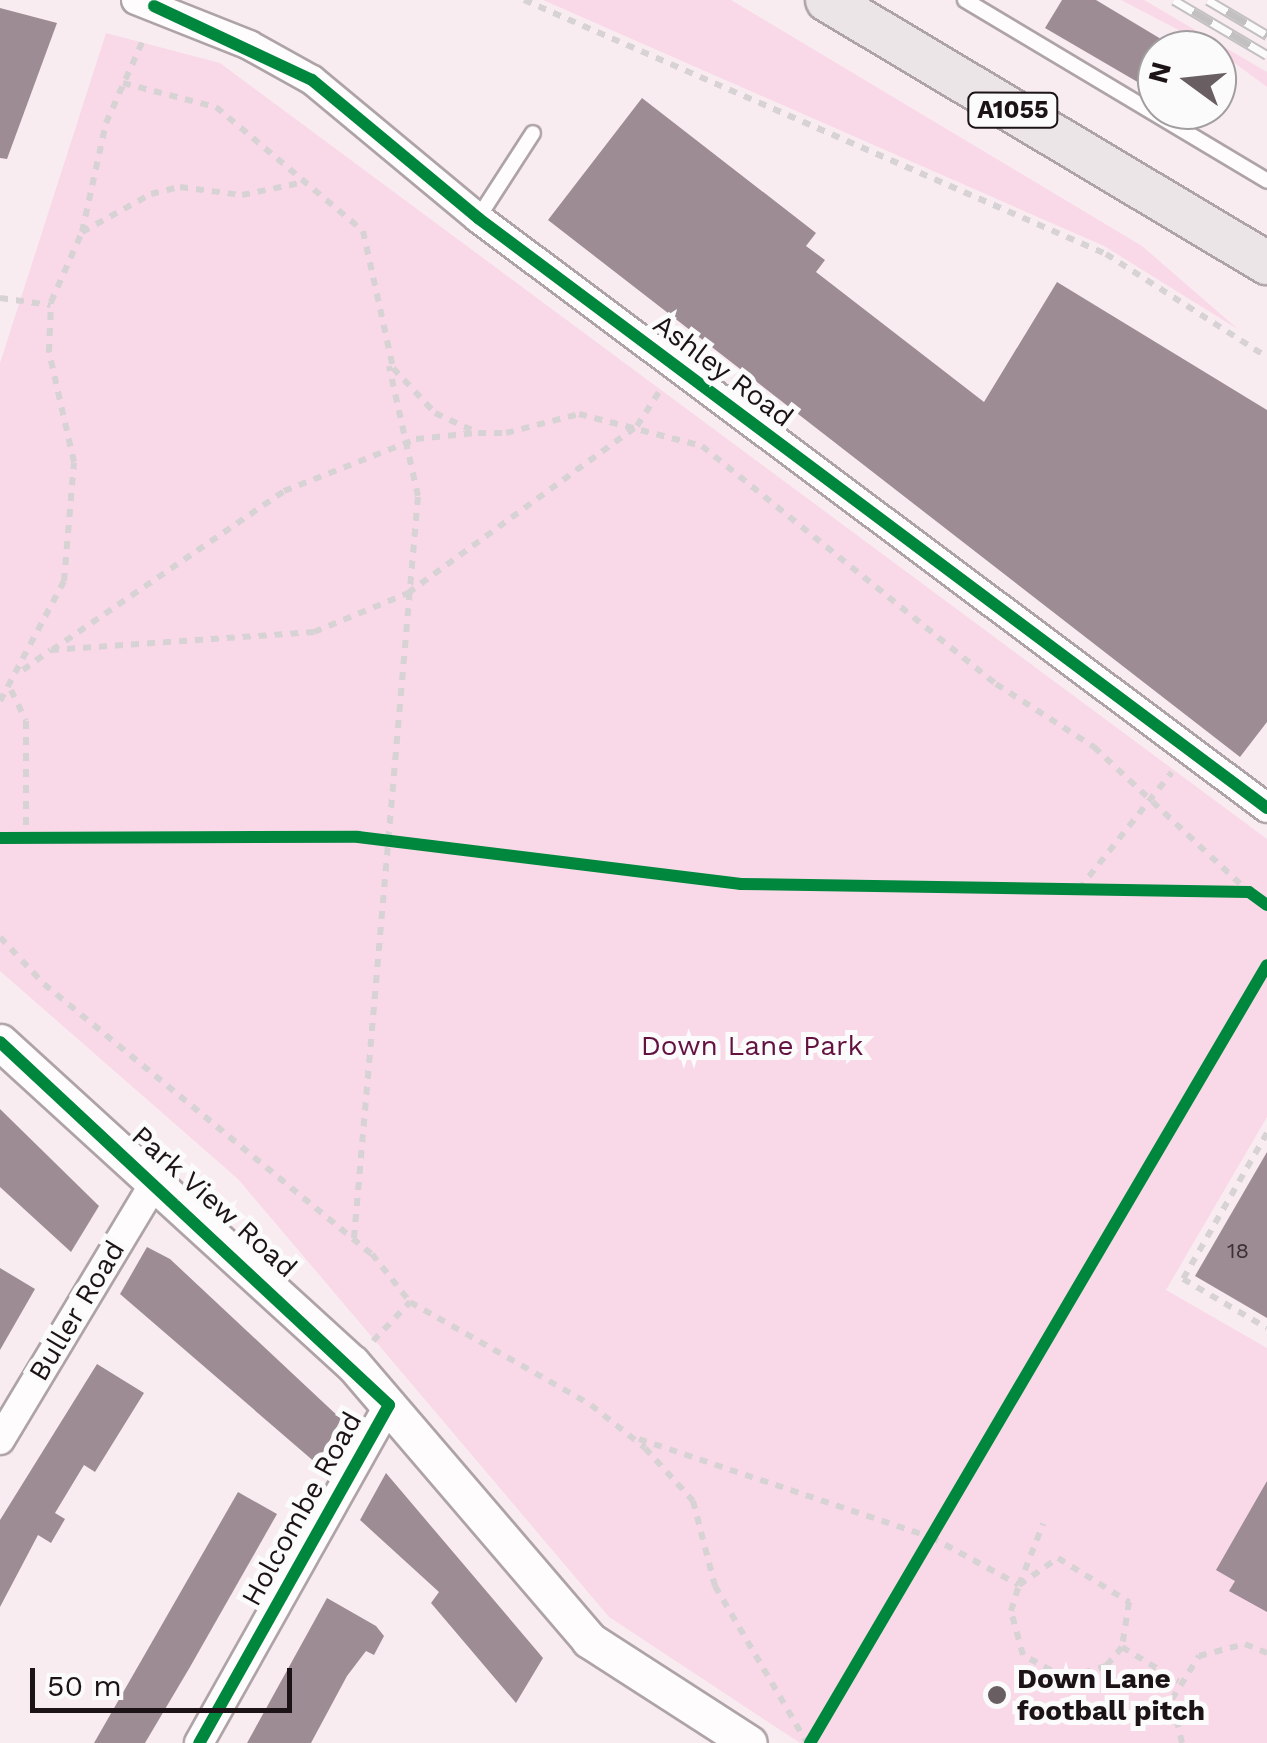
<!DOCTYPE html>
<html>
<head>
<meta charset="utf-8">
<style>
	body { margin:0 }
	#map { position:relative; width:1267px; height:1743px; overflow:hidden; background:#f9ecf1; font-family:"Work Sans",sans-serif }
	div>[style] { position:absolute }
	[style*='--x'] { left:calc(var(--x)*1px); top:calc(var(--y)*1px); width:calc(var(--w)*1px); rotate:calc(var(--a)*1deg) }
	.green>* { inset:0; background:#f9d9e7 }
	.building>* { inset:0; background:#9e8c95 }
	.path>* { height:6px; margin-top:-3px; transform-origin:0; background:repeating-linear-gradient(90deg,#d7d2d4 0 8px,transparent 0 16px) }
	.roads { filter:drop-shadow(2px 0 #aea3a7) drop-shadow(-2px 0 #aea3a7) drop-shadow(0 2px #aea3a7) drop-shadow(0 -2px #aea3a7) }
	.service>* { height:14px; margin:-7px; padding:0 7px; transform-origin:7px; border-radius:7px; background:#fefcfd }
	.minor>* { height:28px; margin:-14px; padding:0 14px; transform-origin:14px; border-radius:14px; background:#fefcfd }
	.tertiary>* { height:35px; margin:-17.5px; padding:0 17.5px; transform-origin:17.5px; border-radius:17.5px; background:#fefcfd }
	.primary>* { height:42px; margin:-21px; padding:0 21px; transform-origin:21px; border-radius:21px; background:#ece5e8 }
	.rail>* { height:11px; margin-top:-5.5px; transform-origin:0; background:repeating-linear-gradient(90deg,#fbfbfb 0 22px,#c3c0c1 0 44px); box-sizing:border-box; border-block:2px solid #c3c0c1 }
	.cycleway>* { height:12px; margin:-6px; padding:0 6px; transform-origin:6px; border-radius:6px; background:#00873e }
	.dots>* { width:28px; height:28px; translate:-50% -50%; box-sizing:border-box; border:5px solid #fbfbfb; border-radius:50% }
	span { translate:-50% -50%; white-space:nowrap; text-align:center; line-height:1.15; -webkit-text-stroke:10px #fbfbfb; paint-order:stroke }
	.number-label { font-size:22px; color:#3c3136 }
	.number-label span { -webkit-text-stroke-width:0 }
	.shield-label span { padding:2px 8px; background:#fbfbfb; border:2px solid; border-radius:8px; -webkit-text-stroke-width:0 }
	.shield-label { font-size:25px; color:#1c1317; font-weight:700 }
	.street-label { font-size:28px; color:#1c1317 }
	.park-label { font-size:28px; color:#631240 }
	.poi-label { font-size:28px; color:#1c1317; font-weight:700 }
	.left { translate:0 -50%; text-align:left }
	.north { position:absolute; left:1137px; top:30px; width:100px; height:100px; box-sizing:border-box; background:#fbfbfb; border:2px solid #a29ea0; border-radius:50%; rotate:285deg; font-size:28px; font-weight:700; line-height:40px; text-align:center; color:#1c1317 }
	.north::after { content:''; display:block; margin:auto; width:35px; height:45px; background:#695f63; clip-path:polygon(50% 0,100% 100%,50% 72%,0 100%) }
	.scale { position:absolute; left:30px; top:1668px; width:262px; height:45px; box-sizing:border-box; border:5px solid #1c1317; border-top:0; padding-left:12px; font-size:30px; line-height:35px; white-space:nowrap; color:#1c1317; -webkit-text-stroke:8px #fbfbfb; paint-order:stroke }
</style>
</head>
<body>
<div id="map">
	<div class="green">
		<i style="clip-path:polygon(543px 0,731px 0,1142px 246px,1239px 330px,1104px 246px)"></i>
		<i style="clip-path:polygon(1121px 0,1144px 0,1267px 72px,1267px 87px,1217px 50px)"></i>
		<i style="clip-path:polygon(106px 33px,220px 63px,1267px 839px,1267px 1117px,1166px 1290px,1267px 1348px,1267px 1743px,800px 1743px,609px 1617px,238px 1179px,0 971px,0 363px)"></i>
	</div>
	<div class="building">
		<i style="clip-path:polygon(1062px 0,1096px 0,1166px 42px,1141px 84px,1045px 28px)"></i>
		<i style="clip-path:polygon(0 8px,57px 23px,7px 159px,0 158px)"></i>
		<i style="clip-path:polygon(642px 98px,816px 233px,806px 246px,825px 260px,816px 272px,984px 402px,1057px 282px,1267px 410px,1267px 722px,1240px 757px,548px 220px)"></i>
		<i style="clip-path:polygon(0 1109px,99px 1206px,71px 1252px,0 1187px)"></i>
		<i style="clip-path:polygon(1267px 1152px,1267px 1318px,1195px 1276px)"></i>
		<i style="clip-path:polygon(147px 1247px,170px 1259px,341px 1419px,317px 1464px,120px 1294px)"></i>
		<i style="clip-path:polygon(0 1268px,35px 1289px,0 1350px)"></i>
		<i style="clip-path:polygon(97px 1364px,144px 1393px,95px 1472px,84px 1465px,55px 1513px,65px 1519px,51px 1543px,38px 1535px,0 1607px,0 1520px)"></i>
		<i style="clip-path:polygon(386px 1473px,543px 1658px,516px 1703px,431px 1603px,439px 1592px,360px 1520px)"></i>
		<i style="clip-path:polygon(1267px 1481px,1267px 1612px,1229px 1591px,1235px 1581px,1216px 1570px)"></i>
		<i style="clip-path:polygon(238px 1492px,277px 1514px,190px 1667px,145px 1743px,94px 1743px)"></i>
		<i style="clip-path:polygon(327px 1598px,376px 1626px,384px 1636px,374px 1655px,366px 1651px,347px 1676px,311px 1743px,247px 1743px)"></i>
	</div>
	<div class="path">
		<i style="--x:524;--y:0;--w:635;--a:23.58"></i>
		<i style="--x:1106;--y:254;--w:191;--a:32.6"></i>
		<i style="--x:123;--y:83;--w:96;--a:14.5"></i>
		<i style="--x:216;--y:107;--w:192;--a:40.1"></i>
		<i style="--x:363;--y:231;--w:140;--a:77.6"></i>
		<i style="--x:393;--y:368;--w:62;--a:47"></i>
		<i style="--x:435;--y:413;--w:47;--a:24.9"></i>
		<i style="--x:478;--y:433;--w:28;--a:0"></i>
		<i style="--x:506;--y:433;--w:75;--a:-14.6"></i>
		<i style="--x:579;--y:414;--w:127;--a:14.6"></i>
		<i style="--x:702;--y:446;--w:378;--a:39"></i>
		<i style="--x:996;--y:684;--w:117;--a:32.7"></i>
		<i style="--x:1094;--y:747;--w:212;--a:43.1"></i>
		<i style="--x:82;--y:232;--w:79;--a:-28.8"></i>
		<i style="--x:151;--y:194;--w:30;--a:-14"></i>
		<i style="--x:180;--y:187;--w:63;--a:7.4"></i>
		<i style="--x:242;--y:195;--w:64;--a:-11.7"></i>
		<i style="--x:0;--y:298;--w:51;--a:7.8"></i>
		<i style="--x:52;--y:650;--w:281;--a:-34.4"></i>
		<i style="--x:284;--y:491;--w:142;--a:-21.5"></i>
		<i style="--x:416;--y:439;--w:60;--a:-5.7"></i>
		<i style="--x:23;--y:670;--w:34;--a:-36"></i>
		<i style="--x:51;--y:650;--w:264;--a:-3.9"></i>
		<i style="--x:314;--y:632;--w:102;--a:-22.5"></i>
		<i style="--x:408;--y:593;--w:283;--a:-36.1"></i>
		<i style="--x:637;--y:426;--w:40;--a:-57.1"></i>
		<i style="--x:11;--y:690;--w:34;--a:64"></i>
		<i style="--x:26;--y:721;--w:117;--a:90"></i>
		<i style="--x:0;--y:701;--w:136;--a:-61.9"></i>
		<i style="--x:64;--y:581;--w:119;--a:-85.2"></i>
		<i style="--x:74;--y:462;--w:113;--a:-102.8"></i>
		<i style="--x:49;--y:352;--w:50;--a:-87.7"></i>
		<i style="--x:51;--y:302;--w:77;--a:-66.1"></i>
		<i style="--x:82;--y:232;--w:112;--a:-77.6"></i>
		<i style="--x:106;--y:123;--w:95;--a:-65.9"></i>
		<i style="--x:1079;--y:889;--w:149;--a:-51.5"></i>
		<i style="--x:0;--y:937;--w:64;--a:46.9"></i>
		<i style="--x:44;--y:984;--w:425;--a:39.5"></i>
		<i style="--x:372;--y:1254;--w:61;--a:51.6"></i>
		<i style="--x:410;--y:1302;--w:208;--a:29.6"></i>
		<i style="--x:591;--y:1405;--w:69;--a:38.5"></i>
		<i style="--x:645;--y:1448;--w:72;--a:47.8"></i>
		<i style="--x:693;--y:1501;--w:88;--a:75.5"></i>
		<i style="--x:715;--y:1586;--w:182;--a:59.6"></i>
		<i style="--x:1267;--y:1133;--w:168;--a:119.9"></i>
		<i style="--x:1183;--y:1279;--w:97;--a:30.3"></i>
		<i style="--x:354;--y:1238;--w:745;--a:-85.07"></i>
		<i style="--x:418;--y:496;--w:133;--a:-102.6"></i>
		<i style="--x:373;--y:1341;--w:54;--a:-46.5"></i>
		<i style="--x:639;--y:1439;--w:308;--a:18.6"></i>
		<i style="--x:931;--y:1537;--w:100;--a:28.6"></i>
		<i style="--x:1019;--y:1585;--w:47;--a:-34.7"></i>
		<i style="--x:1058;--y:1558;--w:84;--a:31.8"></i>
		<i style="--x:1129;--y:1602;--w:46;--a:98.8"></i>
		<i style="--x:1122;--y:1647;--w:25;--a:130"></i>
		<i style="--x:1106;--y:1666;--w:43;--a:163.7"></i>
		<i style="--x:1065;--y:1678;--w:48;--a:-151.3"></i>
		<i style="--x:1023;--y:1655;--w:46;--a:-105.3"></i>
		<i style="--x:1011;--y:1611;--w:27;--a:-73"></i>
		<i style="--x:1019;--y:1585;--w:66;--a:-68.5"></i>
		<i style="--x:1122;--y:1647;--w:66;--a:31.3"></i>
		<i style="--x:1182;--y:1743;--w:45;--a:-102.8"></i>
		<i style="--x:1172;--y:1699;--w:51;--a:-57.9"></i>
		<i style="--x:1199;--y:1656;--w:48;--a:-14.6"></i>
		<i style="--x:1245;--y:1644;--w:24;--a:22"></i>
	</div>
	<div class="roads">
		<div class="service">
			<i style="--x:965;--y:0;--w:352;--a:30.9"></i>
			<i style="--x:478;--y:218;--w:101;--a:-57.1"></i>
		</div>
		<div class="minor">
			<i style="--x:136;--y:0;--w:122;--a:21.7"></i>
			<i style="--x:249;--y:45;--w:72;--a:29.1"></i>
			<i style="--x:312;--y:80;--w:216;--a:39.7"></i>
			<i style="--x:478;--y:218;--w:985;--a:36.79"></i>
			<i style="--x:0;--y:1440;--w:301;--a:-59"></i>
			<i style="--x:199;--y:1743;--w:388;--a:-60.7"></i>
		</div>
		<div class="tertiary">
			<i style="--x:0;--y:1042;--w:476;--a:42.4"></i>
			<i style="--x:352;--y:1363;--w:365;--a:49.4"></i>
			<i style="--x:589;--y:1640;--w:190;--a:32.8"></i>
		</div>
		<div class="primary">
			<i style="--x:827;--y:0;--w:513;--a:30.87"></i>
		</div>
	</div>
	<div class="rail">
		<i style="--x:1174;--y:0;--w:108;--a:30.6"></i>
		<i style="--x:1208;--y:0;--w:69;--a:30.7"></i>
	</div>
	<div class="cycleway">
		<i style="--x:154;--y:6;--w:174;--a:25.1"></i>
		<i style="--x:312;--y:80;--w:216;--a:39.7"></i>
		<i style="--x:478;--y:218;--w:985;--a:36.79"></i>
		<i style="--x:0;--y:838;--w:358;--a:-0.2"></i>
		<i style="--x:358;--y:837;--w:386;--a:7"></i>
		<i style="--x:741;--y:884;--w:508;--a:0.9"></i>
		<i style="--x:1249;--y:892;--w:22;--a:36"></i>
		<i style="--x:0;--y:1042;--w:532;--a:43.02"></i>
		<i style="--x:389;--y:1405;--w:388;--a:119.3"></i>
		<i style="--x:810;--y:1743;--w:902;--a:-59.57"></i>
	</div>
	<div class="dots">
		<i style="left:997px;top:1695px;background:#695f63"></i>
	</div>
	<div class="number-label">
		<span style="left:1238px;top:1251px">18</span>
	</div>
	<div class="shield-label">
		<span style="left:1013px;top:110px">A1055</span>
	</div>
	<div class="street-label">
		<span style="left:723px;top:371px;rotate:37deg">Ashley Road</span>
		<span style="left:214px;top:1202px;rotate:42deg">Park View Road</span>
		<span style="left:77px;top:1311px;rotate:-59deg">Buller Road</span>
		<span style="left:302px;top:1509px;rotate:-61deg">Holcombe Road</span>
	</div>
	<div class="park-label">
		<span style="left:752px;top:1046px">Down Lane Park</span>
	</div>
	<div class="poi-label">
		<span class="left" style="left:1017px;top:1695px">Down Lane<br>football pitch</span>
	</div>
	<div class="north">N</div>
	<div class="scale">50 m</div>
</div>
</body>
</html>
